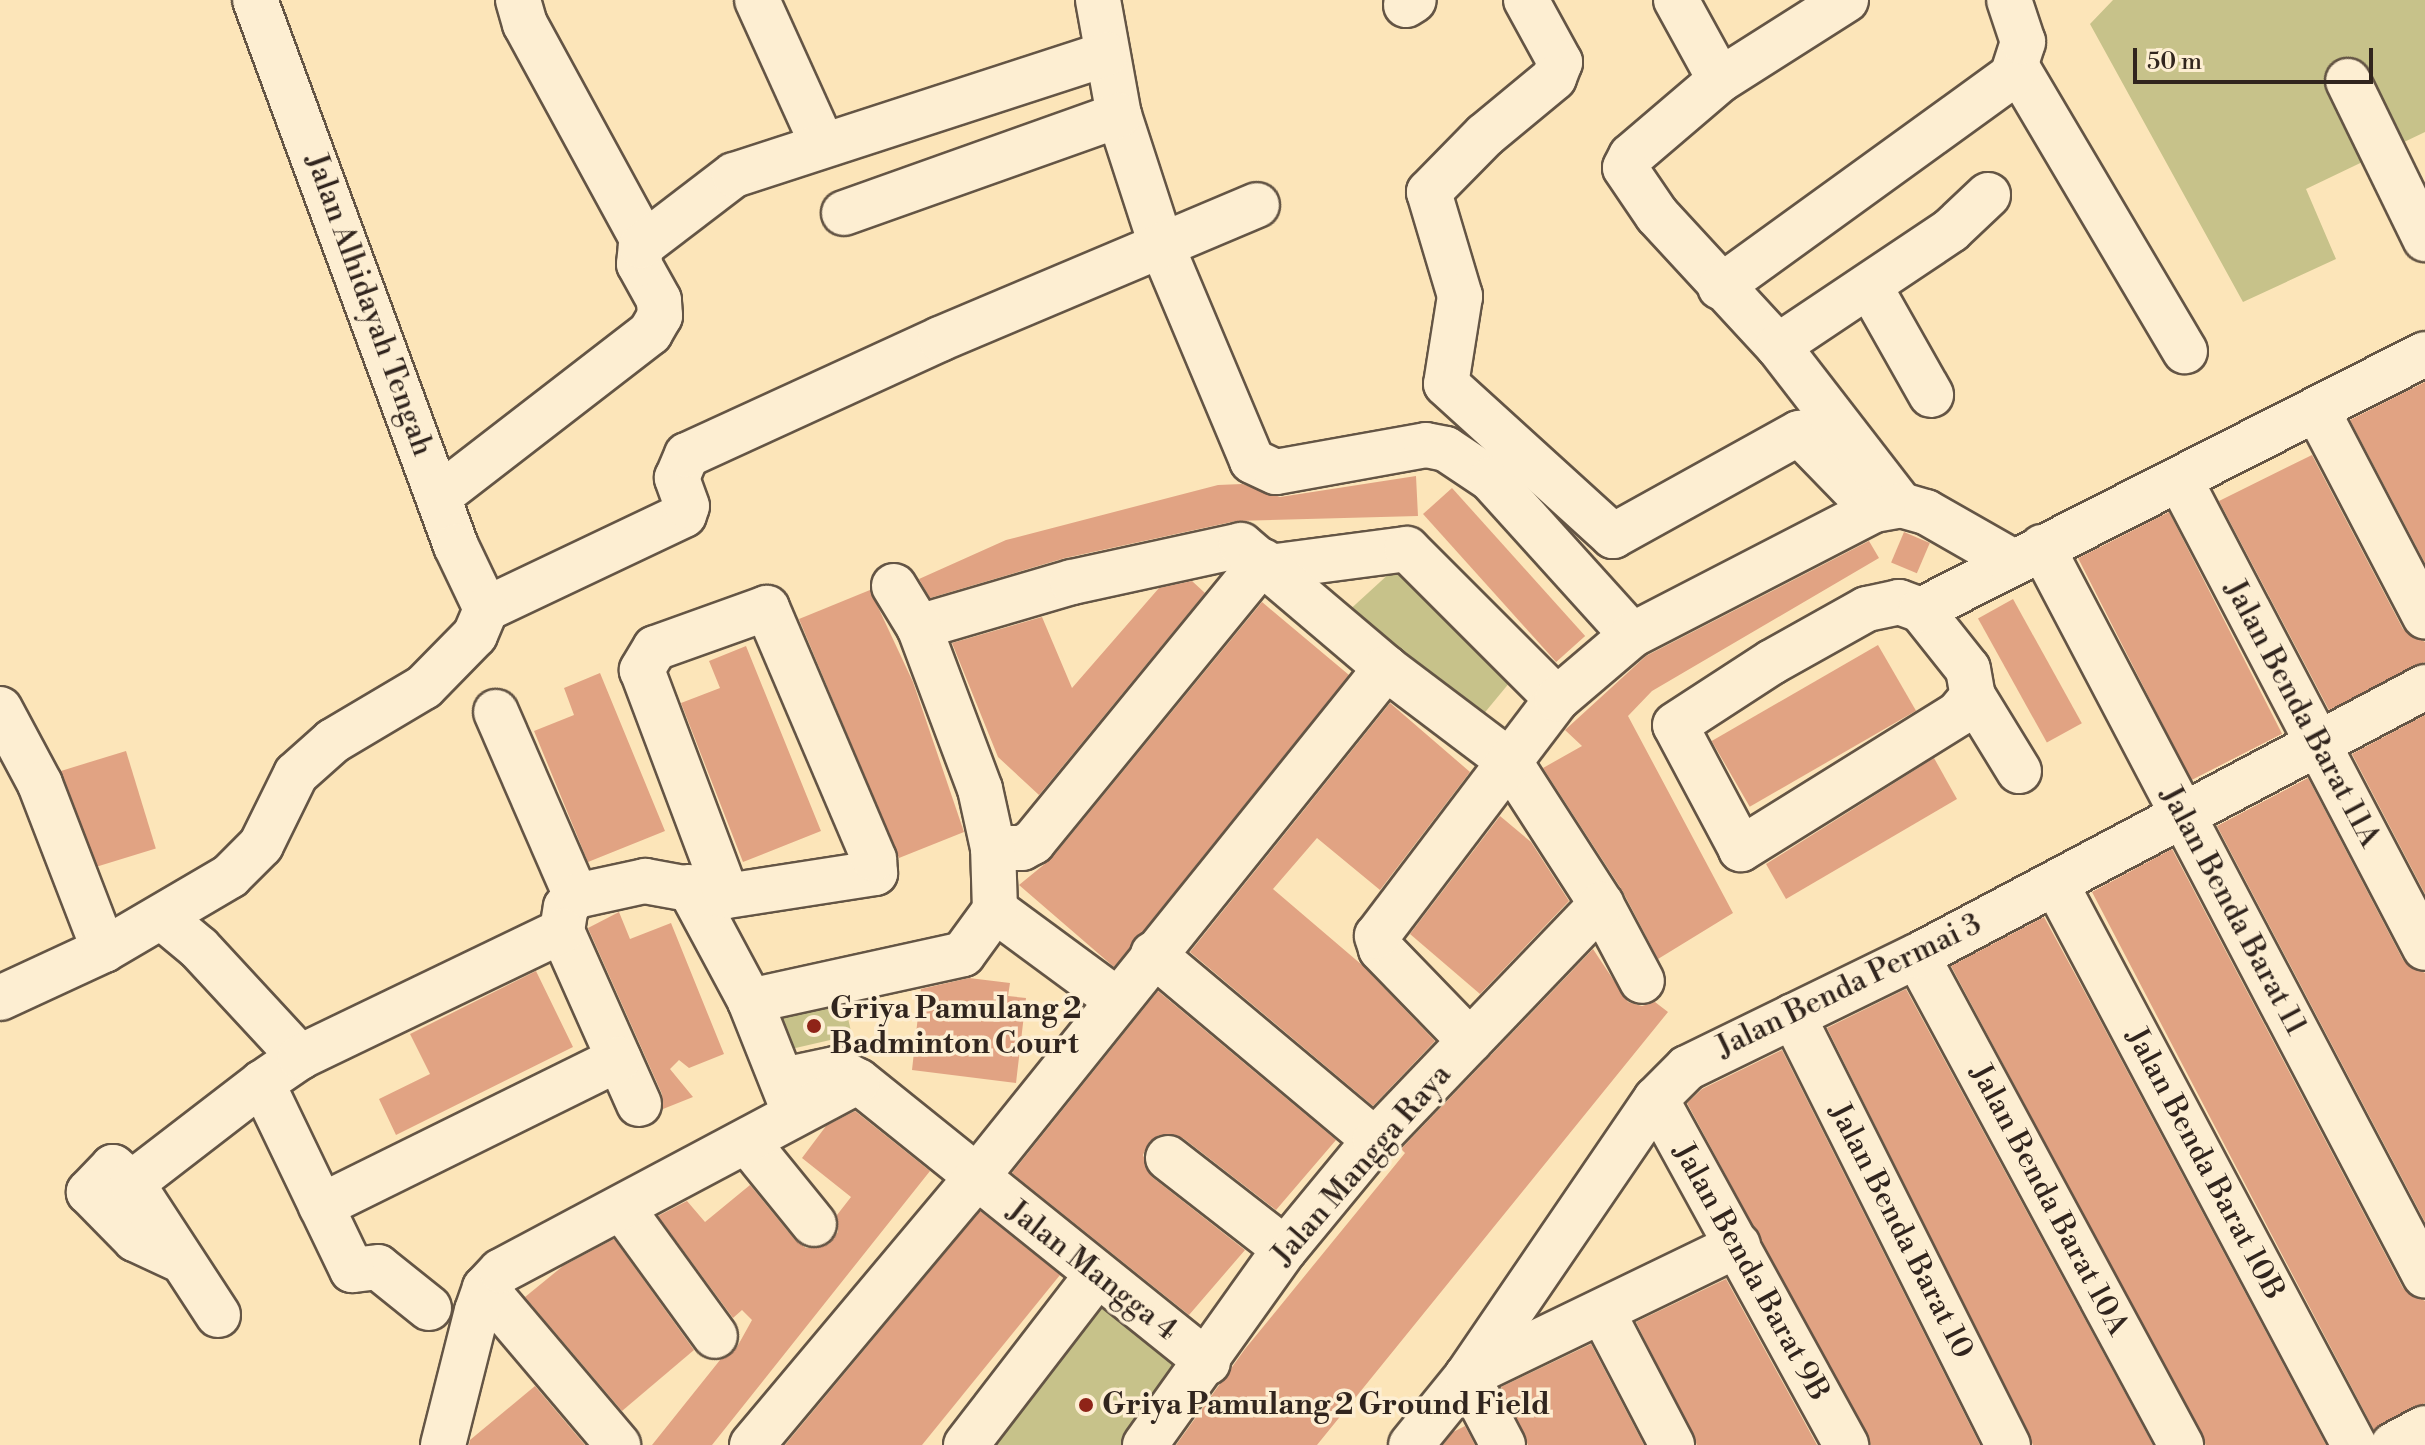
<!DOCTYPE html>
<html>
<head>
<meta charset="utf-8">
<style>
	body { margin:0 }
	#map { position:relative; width:2425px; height:1445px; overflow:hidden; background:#fce5b9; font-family:"Libre Bodoni",serif }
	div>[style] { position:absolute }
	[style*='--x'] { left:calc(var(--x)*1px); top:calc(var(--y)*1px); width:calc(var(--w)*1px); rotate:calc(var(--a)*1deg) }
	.green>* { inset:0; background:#c7c28a; transform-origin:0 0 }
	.building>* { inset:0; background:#e1a383; transform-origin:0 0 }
	.roads { filter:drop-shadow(2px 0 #645545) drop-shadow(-2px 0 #645545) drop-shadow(0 2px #645545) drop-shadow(0 -2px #645545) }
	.minor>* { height:44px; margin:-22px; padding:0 22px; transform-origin:22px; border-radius:22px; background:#fdeed2 }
	.dots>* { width:22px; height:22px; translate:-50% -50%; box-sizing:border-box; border:4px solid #fdeed2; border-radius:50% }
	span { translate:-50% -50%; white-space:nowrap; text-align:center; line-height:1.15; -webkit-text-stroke:7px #fdeed2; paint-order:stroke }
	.street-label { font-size:30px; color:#31251e }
	.poi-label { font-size:30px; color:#31251e; font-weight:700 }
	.left { translate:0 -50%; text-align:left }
	.scale { position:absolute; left:2133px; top:48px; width:240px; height:36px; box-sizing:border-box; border:4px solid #31251e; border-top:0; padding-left:10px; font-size:24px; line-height:28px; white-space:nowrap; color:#31251e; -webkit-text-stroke:6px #fdeed2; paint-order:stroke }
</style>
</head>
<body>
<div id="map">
	<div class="green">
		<i style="clip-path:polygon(2113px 0,2425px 0,2425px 132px,2306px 189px,2336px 259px,2243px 302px,2090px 24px)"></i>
		<i style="clip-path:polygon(1403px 561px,1515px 676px,1477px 722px,1345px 614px)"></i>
		<i style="left:844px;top:1001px;width:35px;height:70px;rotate:77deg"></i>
		<i style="clip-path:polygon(1099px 1291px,1192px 1364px,1127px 1445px,981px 1445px)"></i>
	</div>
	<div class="building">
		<i style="clip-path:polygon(2425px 382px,2425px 563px,2350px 420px)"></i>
		<i style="clip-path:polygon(2312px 455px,2403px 629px,2425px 642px,2425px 662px,2329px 710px,2219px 501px)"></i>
		<i style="clip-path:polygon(1416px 476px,1418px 516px,1236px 521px,1065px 558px,930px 598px,919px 579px,1006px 540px,1218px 485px,1242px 484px,1280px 497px)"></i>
		<i style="left:1452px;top:488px;width:199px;height:39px;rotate:48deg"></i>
		<i style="left:2169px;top:512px;width:249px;height:102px;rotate:63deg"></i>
		<i style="left:1904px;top:532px;width:28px;height:33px;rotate:23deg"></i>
		<i style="clip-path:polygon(1869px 541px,1879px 558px,1652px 691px,1628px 716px,1733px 913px,1658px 959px,1622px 890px,1543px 768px,1582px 746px,1565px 730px,1646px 656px)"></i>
		<i style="clip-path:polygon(1192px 581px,1205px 593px,1039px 795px,998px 757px,952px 643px,1042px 617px,1072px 688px,1159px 588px)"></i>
		<i style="clip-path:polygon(870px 590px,913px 682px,964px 832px,899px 858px,799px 619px)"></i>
		<i style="left:2013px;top:599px;width:142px;height:40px;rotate:61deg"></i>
		<i style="clip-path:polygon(1262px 602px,1349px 675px,1114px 967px,1019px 885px,1052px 858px)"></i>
		<i style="left:1878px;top:645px;width:76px;height:192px;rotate:60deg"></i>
		<i style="clip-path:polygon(746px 646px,821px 831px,743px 862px,681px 703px,720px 688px,709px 661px)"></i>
		<i style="clip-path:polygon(600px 673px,665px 831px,588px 862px,534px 731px,574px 715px,564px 688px)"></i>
		<i style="clip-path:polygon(1390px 703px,1470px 772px,1380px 890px,1317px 838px,1273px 889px,1362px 965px,1435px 1041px,1373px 1106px,1190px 952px)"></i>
		<i style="clip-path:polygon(2425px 715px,2425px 894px,2352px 754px)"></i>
		<i style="left:126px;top:751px;width:102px;height:68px;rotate:73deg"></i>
		<i style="clip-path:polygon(1934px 758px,1957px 799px,1786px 899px,1766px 864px)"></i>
		<i style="clip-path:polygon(2308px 778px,2403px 960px,2425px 973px,2425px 1222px,2217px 826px)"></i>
		<i style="clip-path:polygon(1500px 816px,1531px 842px,1569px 901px,1480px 994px,1410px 934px)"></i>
		<i style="clip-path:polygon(2172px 849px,2403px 1288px,2425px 1301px,2425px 1403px,2374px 1430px,2092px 892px)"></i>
		<i style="clip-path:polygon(619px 912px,630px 939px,671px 923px,724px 1054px,689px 1068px,679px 1060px,670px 1069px,693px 1097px,663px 1109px,662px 1094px,588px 928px)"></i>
		<i style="clip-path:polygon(2044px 917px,2094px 1009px,2326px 1445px,2206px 1445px,1951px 966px)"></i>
		<i style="clip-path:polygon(1593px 949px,1628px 1002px,1642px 1006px,1655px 1002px,1668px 1012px,1317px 1445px,1176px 1445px,1245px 1349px,1405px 1153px,1401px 1149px)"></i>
		<i style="clip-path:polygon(536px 971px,573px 1047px,396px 1135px,379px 1099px,430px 1074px,410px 1034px)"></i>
		<i style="clip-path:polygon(969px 978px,1010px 983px,1008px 996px,1026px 998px,1016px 1083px,912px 1070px,921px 989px)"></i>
		<i style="clip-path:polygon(1906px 989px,2153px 1445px,2033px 1445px,1827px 1028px)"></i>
		<i style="clip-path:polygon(1158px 991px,1336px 1140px,1276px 1210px,1183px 1138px,1159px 1135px,1149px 1142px,1143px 1155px,1152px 1177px,1245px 1250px,1189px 1315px,1012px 1173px)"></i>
		<i style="clip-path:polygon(1782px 1050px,1980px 1445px,1871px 1445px,1687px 1103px,1702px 1089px)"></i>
		<i style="clip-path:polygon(855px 1111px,930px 1171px,712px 1445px,652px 1445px,720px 1360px,737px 1347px,752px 1320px,742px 1310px,733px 1318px,658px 1216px,687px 1201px,705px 1222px,750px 1185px,795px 1240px,806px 1248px,829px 1244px,838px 1232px,837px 1215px,851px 1197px,802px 1158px,826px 1126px)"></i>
		<i style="clip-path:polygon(980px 1211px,1060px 1275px,922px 1445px,785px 1445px)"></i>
		<i style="clip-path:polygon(614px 1239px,694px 1350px,622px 1411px,525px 1297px,563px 1266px)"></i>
		<i style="clip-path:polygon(1726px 1279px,1817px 1445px,1697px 1445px,1636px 1322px)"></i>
		<i style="clip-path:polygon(1591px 1344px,1644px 1445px,1528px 1445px,1501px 1387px)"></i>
		<i style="clip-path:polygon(535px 1386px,585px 1445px,469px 1445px,470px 1440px)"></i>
		<i style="clip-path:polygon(1465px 1426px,1475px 1445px,1443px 1445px,1453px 1432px)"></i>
	</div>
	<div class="roads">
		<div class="minor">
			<i style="--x:255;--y:0;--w:582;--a:69.79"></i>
			<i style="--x:456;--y:546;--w:70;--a:64.5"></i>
			<i style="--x:518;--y:0;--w:25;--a:74"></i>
			<i style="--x:525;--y:24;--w:248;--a:61.4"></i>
			<i style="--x:757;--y:0;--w:157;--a:65.6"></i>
			<i style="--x:1098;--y:0;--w:117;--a:79.7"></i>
			<i style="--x:1119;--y:115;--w:136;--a:72"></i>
			<i style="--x:1161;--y:244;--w:235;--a:67.2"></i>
			<i style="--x:1252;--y:461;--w:26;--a:25"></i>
			<i style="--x:1276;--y:472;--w:152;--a:-10.2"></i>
			<i style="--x:1426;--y:445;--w:20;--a:11"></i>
			<i style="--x:1446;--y:449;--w:54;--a:33.7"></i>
			<i style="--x:1491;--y:479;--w:210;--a:47.9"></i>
			<i style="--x:1526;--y:0;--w:71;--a:61.3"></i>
			<i style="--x:1560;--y:62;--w:17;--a:111"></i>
			<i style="--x:1554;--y:78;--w:89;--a:140.4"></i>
			<i style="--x:1485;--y:135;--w:80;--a:134.5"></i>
			<i style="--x:1429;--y:192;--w:109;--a:73.4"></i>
			<i style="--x:1460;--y:296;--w:89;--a:99"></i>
			<i style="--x:1446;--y:384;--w:226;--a:42.3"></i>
			<i style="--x:1613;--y:536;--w:213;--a:-29"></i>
			<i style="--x:1799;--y:433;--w:107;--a:45.8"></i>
			<i style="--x:1676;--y:0;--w:91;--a:61.2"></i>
			<i style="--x:1846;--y:0;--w:149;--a:147.6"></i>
			<i style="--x:1720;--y:80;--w:117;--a:139.5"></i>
			<i style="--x:1631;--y:156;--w:13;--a:117"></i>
			<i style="--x:1625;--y:168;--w:57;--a:55.8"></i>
			<i style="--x:1657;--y:215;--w:178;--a:47.3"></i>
			<i style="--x:1778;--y:346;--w:201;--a:52.3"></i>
			<i style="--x:1406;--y:5;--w:9;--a:-32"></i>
			<i style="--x:2018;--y:69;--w:328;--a:59.4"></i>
			<i style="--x:2348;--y:81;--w:176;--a:64"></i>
			<i style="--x:844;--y:213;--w:292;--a:-19.6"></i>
			<i style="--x:1720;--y:287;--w:360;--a:-35.9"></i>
			<i style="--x:2012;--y:76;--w:36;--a:-72"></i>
			<i style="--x:2023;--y:42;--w:44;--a:-108.4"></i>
			<i style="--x:1870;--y:287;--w:124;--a:60.5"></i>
			<i style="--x:1778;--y:346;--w:208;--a:-33.8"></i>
			<i style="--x:1951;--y:230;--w:51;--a:-43.4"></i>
			<i style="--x:2317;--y:410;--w:233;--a:62.4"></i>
			<i style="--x:2180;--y:480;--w:528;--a:62.37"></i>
			<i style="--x:439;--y:496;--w:267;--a:-37.7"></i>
			<i style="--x:650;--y:333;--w:20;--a:-60"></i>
			<i style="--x:660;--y:316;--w:16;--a:-94"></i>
			<i style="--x:659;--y:300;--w:41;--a:-119.1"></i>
			<i style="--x:639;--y:264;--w:18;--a:-84"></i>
			<i style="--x:641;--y:246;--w:117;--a:-37.4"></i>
			<i style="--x:734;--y:175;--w:391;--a:-18"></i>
			<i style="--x:2042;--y:547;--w:823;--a:62.28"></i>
			<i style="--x:1270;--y:567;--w:138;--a:-7.5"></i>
			<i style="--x:1407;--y:549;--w:212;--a:45"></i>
			<i style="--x:1899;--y:602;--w:23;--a:20"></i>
			<i style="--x:1921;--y:610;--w:75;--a:51.5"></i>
			<i style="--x:1968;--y:669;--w:27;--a:80"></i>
			<i style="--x:1973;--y:696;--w:23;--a:130"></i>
			<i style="--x:1958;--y:714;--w:256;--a:148.1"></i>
			<i style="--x:1741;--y:849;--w:140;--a:-118"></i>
			<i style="--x:1675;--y:725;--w:116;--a:-33"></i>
			<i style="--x:1772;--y:662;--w:109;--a:-29.2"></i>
			<i style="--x:1867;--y:609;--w:33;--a:-12"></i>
			<i style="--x:486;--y:609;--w:219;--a:-25.4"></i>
			<i style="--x:684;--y:515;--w:9;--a:-72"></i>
			<i style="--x:687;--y:506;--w:30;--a:-110"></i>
			<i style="--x:677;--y:478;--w:25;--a:-67"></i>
			<i style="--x:687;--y:455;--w:278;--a:-24.6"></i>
			<i style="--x:940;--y:339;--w:344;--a:-22.9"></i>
			<i style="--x:1921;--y:610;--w:565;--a:-26.93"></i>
			<i style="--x:919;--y:627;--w:159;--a:-16.4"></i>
			<i style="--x:1072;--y:582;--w:173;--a:-12.3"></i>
			<i style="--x:1241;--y:545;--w:190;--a:40.3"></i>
			<i style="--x:1386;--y:668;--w:154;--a:37.1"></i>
			<i style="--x:1509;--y:761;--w:170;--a:57.2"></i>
			<i style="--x:1601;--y:904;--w:87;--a:62"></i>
			<i style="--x:1973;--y:696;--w:88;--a:58.5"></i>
			<i style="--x:0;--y:709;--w:85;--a:61.9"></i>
			<i style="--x:40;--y:784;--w:178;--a:68.9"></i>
			<i style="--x:496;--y:712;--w:201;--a:66.5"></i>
			<i style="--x:993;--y:848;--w:29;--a:0"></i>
			<i style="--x:1022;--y:848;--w:13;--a:-29"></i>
			<i style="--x:1033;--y:842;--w:363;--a:-50.7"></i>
			<i style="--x:2056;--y:884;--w:635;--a:62.02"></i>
			<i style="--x:689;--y:887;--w:129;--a:61.8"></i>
			<i style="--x:750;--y:1001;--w:116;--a:68.3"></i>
			<i style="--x:995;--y:910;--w:152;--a:36.4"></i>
			<i style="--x:163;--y:918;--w:47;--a:39.8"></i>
			<i style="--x:199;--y:948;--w:149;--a:47.2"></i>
			<i style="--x:1153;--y:954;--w:290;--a:40"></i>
			<i style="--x:1917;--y:956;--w:556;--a:61.64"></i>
			<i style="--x:0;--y:998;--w:115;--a:-24.8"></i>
			<i style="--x:104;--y:950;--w:146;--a:-30.4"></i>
			<i style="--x:230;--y:876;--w:44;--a:-45"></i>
			<i style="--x:261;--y:845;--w:79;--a:-63.8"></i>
			<i style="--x:296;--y:774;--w:50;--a:-41.7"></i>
			<i style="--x:333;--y:741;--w:106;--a:-30.7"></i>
			<i style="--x:424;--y:687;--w:73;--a:-45.6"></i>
			<i style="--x:475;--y:635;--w:28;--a:-67"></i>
			<i style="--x:750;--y:1001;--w:218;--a:-12.4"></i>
			<i style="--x:963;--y:954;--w:54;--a:-54"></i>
			<i style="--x:995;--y:910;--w:62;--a:-91.8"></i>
			<i style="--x:993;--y:848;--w:60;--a:-102.4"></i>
			<i style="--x:980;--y:789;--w:173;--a:-110.6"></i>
			<i style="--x:919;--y:627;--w:48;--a:-121.4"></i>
			<i style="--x:1793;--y:1016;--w:480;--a:63.4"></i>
			<i style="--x:1470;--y:1041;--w:128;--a:-134.1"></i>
			<i style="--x:1381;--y:949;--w:14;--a:-107"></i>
			<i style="--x:1377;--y:936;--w:298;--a:-52.8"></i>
			<i style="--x:1557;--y:699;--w:99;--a:-40.5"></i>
			<i style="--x:1632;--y:635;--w:272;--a:-27.3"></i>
			<i style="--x:1874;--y:510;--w:27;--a:-10"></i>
			<i style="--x:1901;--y:505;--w:26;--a:16"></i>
			<i style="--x:1926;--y:512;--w:99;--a:29.7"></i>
			<i style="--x:783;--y:1080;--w:53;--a:-11.9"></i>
			<i style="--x:835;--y:1069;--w:26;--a:28"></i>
			<i style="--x:858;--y:1081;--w:449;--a:38.8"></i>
			<i style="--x:1656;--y:1099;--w:395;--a:61.2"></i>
			<i style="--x:639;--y:1104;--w:189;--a:-114"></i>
			<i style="--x:562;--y:931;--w:24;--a:-81"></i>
			<i style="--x:566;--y:907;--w:15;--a:-48"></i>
			<i style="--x:576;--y:896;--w:71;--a:-12.3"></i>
			<i style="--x:645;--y:881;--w:83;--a:10.4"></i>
			<i style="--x:727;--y:896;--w:150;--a:-8.8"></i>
			<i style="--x:875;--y:873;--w:14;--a:-94"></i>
			<i style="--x:874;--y:859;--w:273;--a:-113.1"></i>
			<i style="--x:767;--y:608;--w:119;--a:160.3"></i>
			<i style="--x:655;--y:648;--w:26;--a:121"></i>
			<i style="--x:642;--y:670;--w:241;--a:69.4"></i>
			<i style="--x:749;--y:1144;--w:103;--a:50.9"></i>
			<i style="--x:1168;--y:1158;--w:148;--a:37.9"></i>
			<i style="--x:132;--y:1183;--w:25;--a:-140"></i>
			<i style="--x:113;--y:1167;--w:35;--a:134"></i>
			<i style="--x:89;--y:1192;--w:66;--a:45.6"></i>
			<i style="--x:135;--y:1239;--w:45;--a:24.9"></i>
			<i style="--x:321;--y:1206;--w:332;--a:-26.3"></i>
			<i style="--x:622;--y:1208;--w:158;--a:54"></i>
			<i style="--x:485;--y:1288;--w:206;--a:49.7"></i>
			<i style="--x:429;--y:1308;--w:65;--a:-141.2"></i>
			<i style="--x:378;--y:1267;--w:26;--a:173"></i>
			<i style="--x:352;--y:1270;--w:208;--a:-115.7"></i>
			<i style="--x:262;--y:1083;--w:46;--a:-34.4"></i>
			<i style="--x:300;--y:1057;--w:291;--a:-25.7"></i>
			<i style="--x:1603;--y:1313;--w:149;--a:62.4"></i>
			<i style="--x:218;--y:1315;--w:158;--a:-123.1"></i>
			<i style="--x:132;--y:1183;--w:164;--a:-37.6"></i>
			<i style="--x:443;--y:1445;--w:138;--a:-75.8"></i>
			<i style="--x:477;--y:1311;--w:24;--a:-71"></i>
			<i style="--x:485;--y:1288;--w:23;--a:-47"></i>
			<i style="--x:501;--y:1271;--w:404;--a:-28"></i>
			<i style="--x:752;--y:1445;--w:347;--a:-50"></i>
			<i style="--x:975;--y:1179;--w:656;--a:-51.19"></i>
			<i style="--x:966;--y:1445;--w:215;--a:-52.4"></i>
			<i style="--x:1145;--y:1445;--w:241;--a:-54.5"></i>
			<i style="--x:1285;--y:1249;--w:141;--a:-50.5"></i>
			<i style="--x:1375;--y:1140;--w:327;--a:-46.2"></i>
			<i style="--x:1411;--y:1445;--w:89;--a:-50.9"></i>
			<i style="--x:1467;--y:1376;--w:335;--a:-55.7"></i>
			<i style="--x:1656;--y:1099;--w:44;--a:-45"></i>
			<i style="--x:1687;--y:1068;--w:256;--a:-26"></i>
			<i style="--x:1917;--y:956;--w:575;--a:-27.9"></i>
			<i style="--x:1503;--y:1445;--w:78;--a:-117.6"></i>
			<i style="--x:1467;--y:1376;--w:301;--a:-25.8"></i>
			<i style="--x:2393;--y:1445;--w:36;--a:-28"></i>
		</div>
	</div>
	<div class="dots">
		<i style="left:814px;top:1026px;background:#8f2418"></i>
		<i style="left:1086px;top:1405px;background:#8f2418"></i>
	</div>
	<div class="street-label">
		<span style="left:369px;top:305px;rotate:70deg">Jalan Alhidayah Tengah</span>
		<span style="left:2302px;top:714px;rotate:62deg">Jalan Benda Barat 11A</span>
		<span style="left:2233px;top:911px;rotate:62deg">Jalan Benda Barat 11</span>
		<span style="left:1849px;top:986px;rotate:-26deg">Jalan Benda Permai 3</span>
		<span style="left:2205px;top:1164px;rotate:62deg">Jalan Benda Barat 10B</span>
		<span style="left:1362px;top:1165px;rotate:-49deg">Jalan Mangga Raya</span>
		<span style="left:2049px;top:1200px;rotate:62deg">Jalan Benda Barat 10A</span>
		<span style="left:1901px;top:1231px;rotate:63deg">Jalan Benda Barat 10</span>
		<span style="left:1092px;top:1271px;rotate:38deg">Jalan Mangga 4</span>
		<span style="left:1751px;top:1272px;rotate:61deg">Jalan Benda Barat 9B</span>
	</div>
	<div class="poi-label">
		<span class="left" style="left:830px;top:1026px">Griya Pamulang 2<br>Badminton Court</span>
		<span class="left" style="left:1102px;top:1405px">Griya Pamulang 2 Ground Field</span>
	</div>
	<div class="scale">50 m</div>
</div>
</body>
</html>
